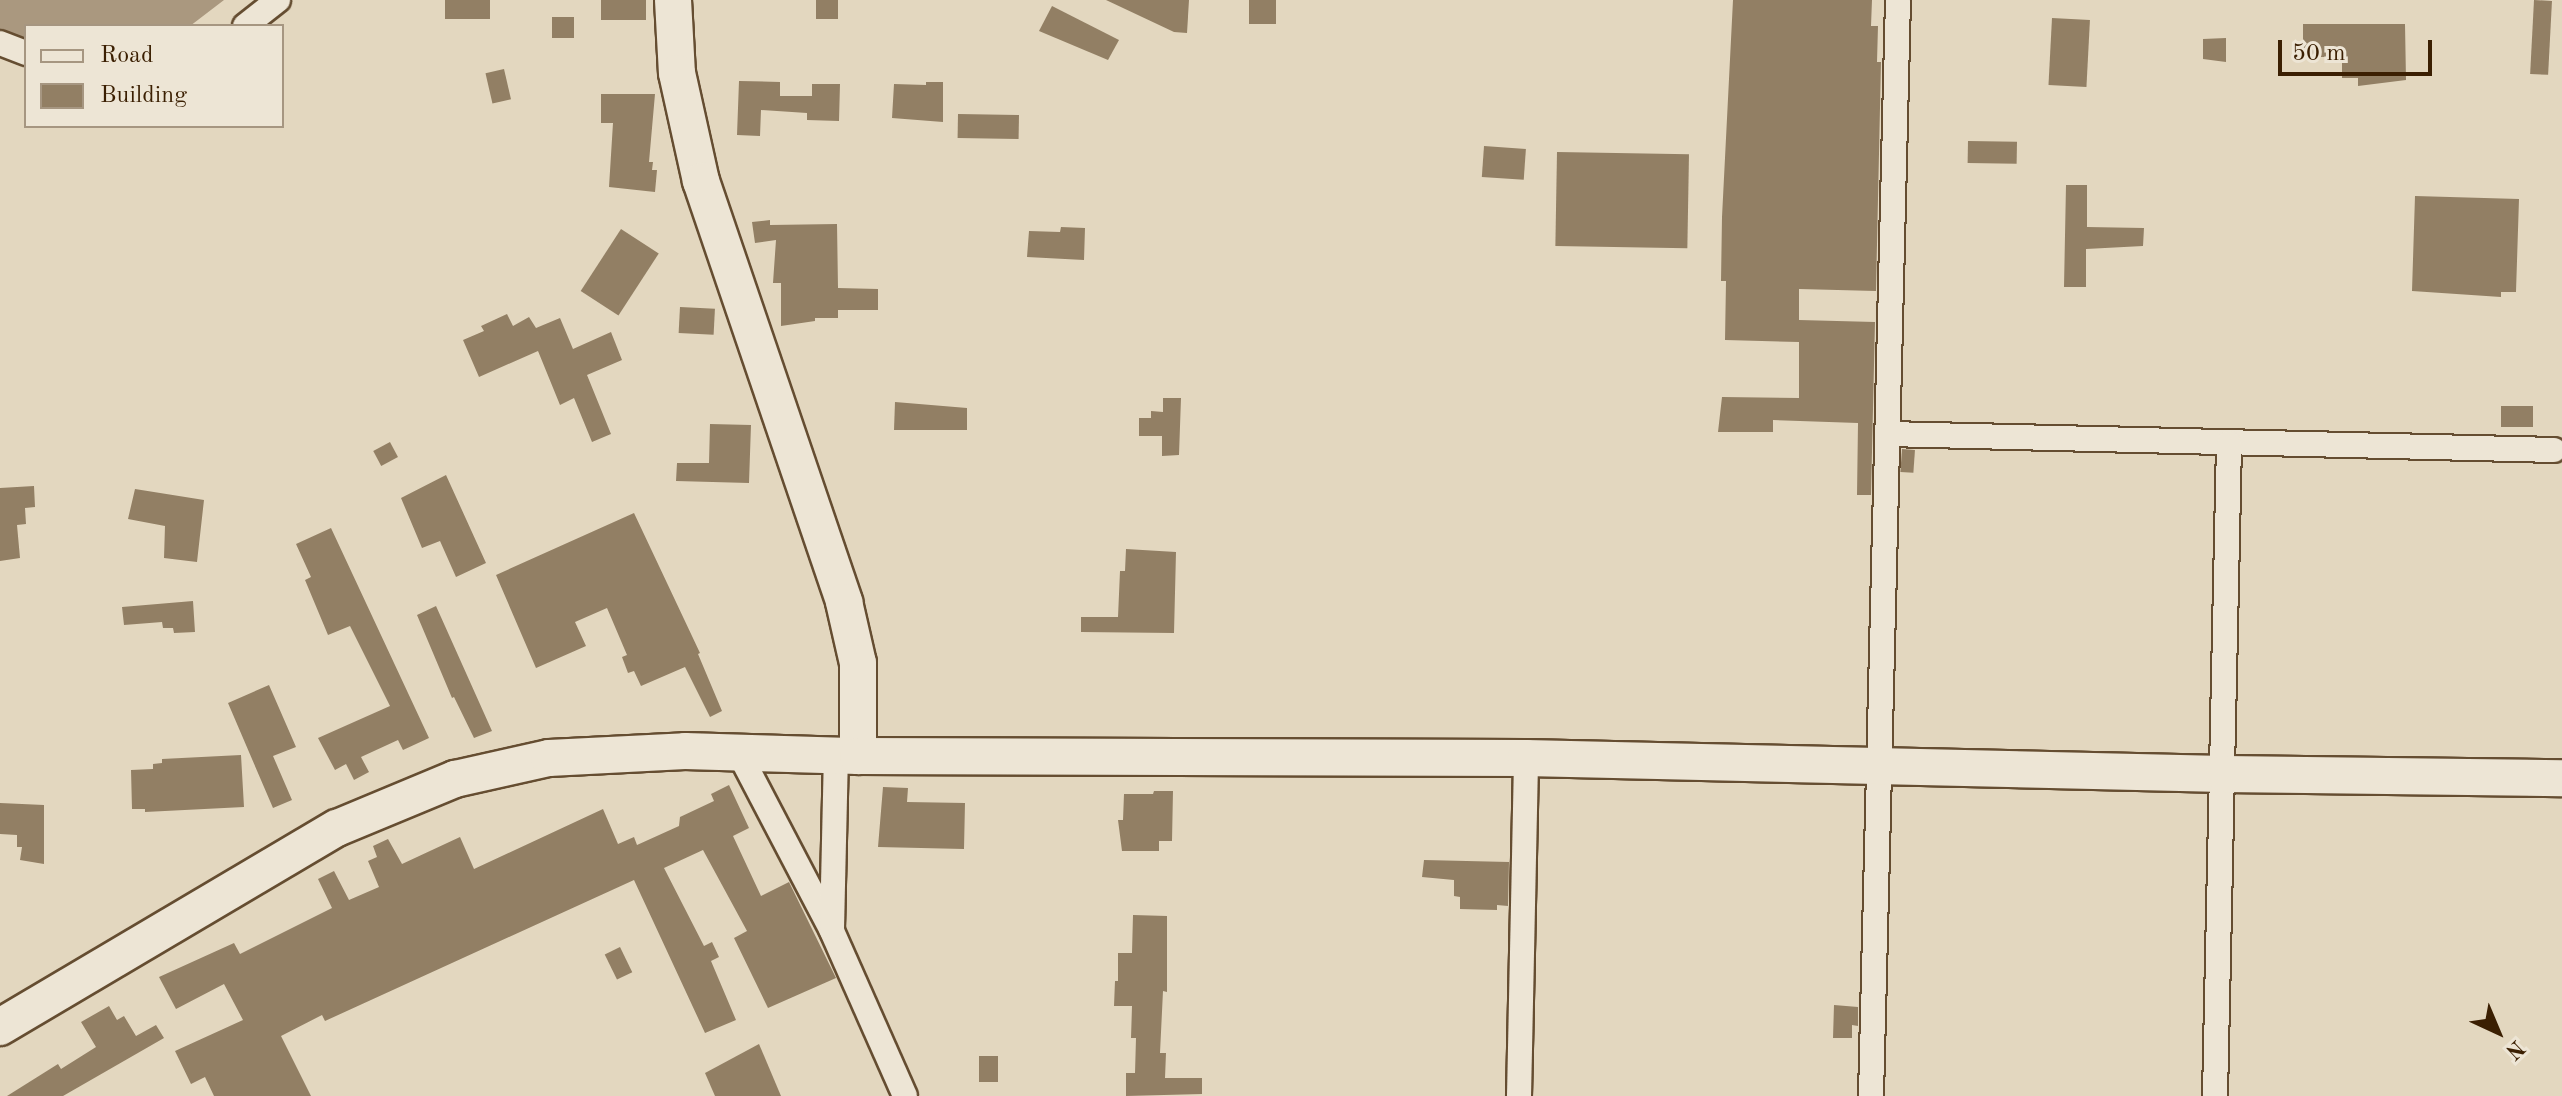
<!DOCTYPE html>
<html>
<head>
<meta charset="utf-8">
<style>
	body { margin:0 }
	#map { position:relative; width:2562px; height:1096px; overflow:hidden; background:#e3d7bf; font-family:"Old Standard TT",serif }
	div>[style] { position:absolute }
	[style*='--x'] { left:calc(var(--x)*1px); top:calc(var(--y)*1px); width:calc(var(--w)*1px); rotate:calc(var(--a)*1deg) }
	.water>* { inset:0; background:#aa987f }
	.building>* { inset:0; background:#927f64; transform-origin:0 0 }
	.roads { filter:drop-shadow(2px 0 #654d31) drop-shadow(-2px 0 #654d31) drop-shadow(0 2px #654d31) drop-shadow(0 -2px #654d31) }
	.street>* { height:24px; margin:-12px; padding:0 12px; transform-origin:12px; border-radius:12px; background:#ede5d5 }
	.secondary>* { height:36px; margin:-18px; padding:0 18px; transform-origin:18px; border-radius:18px; background:#ede5d5 }
	span { translate:-50% -50%; white-space:nowrap; text-align:center; line-height:1.15; -webkit-text-stroke:6px #ede5d5; paint-order:stroke }
	.legend { position:absolute; left:24px; top:24px; width:260px; height:104px; box-sizing:border-box; background:#ede5d5; border:2px solid #a69681; margin:0; padding:10px 14px; list-style:none; font-size:24px; color:#3b1f02 }
	.legend li { display:flex; align-items:center; gap:16px; height:40px }
	.legend b { width:40px; border:2px solid #a69681 }
	.north { position:absolute; left:2458px; top:992px; width:80px; height:80px; -webkit-text-stroke:6px #ede5d5; paint-order:stroke; rotate:136deg; font-size:22px; font-weight:700; line-height:32px; text-align:center; color:#3b1f02 }
	.north::after { content:''; display:block; margin:auto; width:28px; height:36px; background:#3b1f02; clip-path:polygon(50% 0,100% 100%,50% 72%,0 100%) }
	.scale { position:absolute; left:2278px; top:40px; width:154px; height:36px; box-sizing:border-box; border:4px solid #3b1f02; border-top:0; padding-left:10px; font-size:24px; line-height:28px; white-space:nowrap; color:#3b1f02; -webkit-text-stroke:6px #ede5d5; paint-order:stroke }
</style>
</head>
<body>
<div id="map">
	<div class="water">
		<i style="clip-path:polygon(0 0,224px 0,190px 26px,26px 26px,26px 38px,0 29px)"></i>
	</div>
	<div class="building">
		<i style="left:445px;top:0;width:45px;height:19px"></i>
		<i style="left:601px;top:0;width:45px;height:20px"></i>
		<i style="left:816px;top:0;width:22px;height:19px"></i>
		<i style="clip-path:polygon(1106px 0,1189px 0,1187px 33px,1174px 32px)"></i>
		<i style="left:1249px;top:0;width:27px;height:24px"></i>
		<i style="clip-path:polygon(1733px 0,1872px 0,1871px 26px,1878px 26px,1877px 62px,1881px 62px,1876px 291px,1799px 289px,1799px 320px,1875px 322px,1871px 495px,1857px 495px,1858px 423px,1773px 420px,1773px 432px,1718px 432px,1722px 397px,1799px 398px,1799px 342px,1725px 340px,1726px 281px,1721px 281px,1722px 217px)"></i>
		<i style="left:2534px;top:0;width:18px;height:74px;rotate:3deg"></i>
		<i style="clip-path:polygon(1052px 6px,1119px 40px,1108px 60px,1039px 31px)"></i>
		<i style="left:552px;top:17px;width:22px;height:21px"></i>
		<i style="left:2052px;top:18px;width:38px;height:67px;rotate:3deg"></i>
		<i style="clip-path:polygon(2303px 24px,2405px 24px,2406px 80px,2358px 86px,2358px 78px,2342px 78px,2342px 57px,2303px 57px)"></i>
		<i style="clip-path:polygon(2226px 38px,2226px 62px,2203px 59px,2203px 39px)"></i>
		<i style="left:504px;top:69px;width:31px;height:19px;rotate:77deg"></i>
		<i style="clip-path:polygon(739px 81px,780px 82px,780px 96px,812px 96px,812px 84px,840px 84px,839px 121px,807px 120px,807px 113px,761px 110px,760px 136px,737px 135px)"></i>
		<i style="clip-path:polygon(926px 82px,943px 82px,943px 122px,892px 118px,894px 84px,926px 85px)"></i>
		<i style="clip-path:polygon(601px 94px,655px 94px,649px 162px,653px 162px,652px 170px,657px 170px,655px 192px,609px 187px,613px 123px,601px 123px)"></i>
		<i style="left:958px;top:114px;width:61px;height:24px;rotate:1deg"></i>
		<i style="left:1968px;top:141px;width:49px;height:22px;rotate:1deg"></i>
		<i style="left:1484px;top:146px;width:42px;height:31px;rotate:4deg"></i>
		<i style="left:1557px;top:152px;width:132px;height:94px;rotate:1deg"></i>
		<i style="clip-path:polygon(2066px 185px,2087px 185px,2087px 227px,2144px 228px,2143px 246px,2086px 249px,2086px 287px,2064px 287px)"></i>
		<i style="clip-path:polygon(2415px 196px,2519px 199px,2516px 292px,2501px 292px,2501px 297px,2412px 291px)"></i>
		<i style="clip-path:polygon(770px 220px,770px 225px,837px 224px,838px 288px,878px 289px,878px 310px,838px 310px,838px 318px,815px 318px,815px 321px,781px 326px,781px 283px,773px 283px,776px 240px,755px 243px,752px 222px)"></i>
		<i style="clip-path:polygon(1061px 227px,1085px 228px,1084px 260px,1027px 257px,1029px 231px,1060px 232px)"></i>
		<i style="left:621px;top:229px;width:45px;height:74px;rotate:33deg"></i>
		<i style="left:680px;top:307px;width:35px;height:26px;rotate:3deg"></i>
		<i style="clip-path:polygon(507px 314px,513px 326px,529px 317px,536px 328px,560px 318px,573px 349px,611px 332px,622px 360px,587px 375px,611px 434px,592px 442px,574px 398px,560px 405px,538px 351px,479px 377px,463px 340px,484px 331px,481px 326px)"></i>
		<i style="clip-path:polygon(1163px 398px,1181px 398px,1179px 455px,1162px 456px,1162px 436px,1139px 436px,1139px 418px,1151px 418px,1151px 411px,1163px 412px)"></i>
		<i style="clip-path:polygon(895px 402px,967px 408px,967px 430px,894px 430px)"></i>
		<i style="left:2501px;top:406px;width:32px;height:21px"></i>
		<i style="clip-path:polygon(710px 424px,751px 425px,749px 483px,676px 481px,677px 463px,709px 463px)"></i>
		<i style="left:390px;top:442px;width:17px;height:19px;rotate:62deg"></i>
		<i style="left:1902px;top:449px;width:13px;height:23px;rotate:4deg"></i>
		<i style="clip-path:polygon(446px 475px,486px 563px,456px 577px,440px 541px,422px 548px,401px 498px)"></i>
		<i style="clip-path:polygon(34px 486px,35px 507px,25px 508px,26px 524px,17px 525px,20px 558px,0 561px,0 488px)"></i>
		<i style="clip-path:polygon(135px 489px,204px 500px,197px 562px,164px 558px,165px 526px,128px 519px)"></i>
		<i style="clip-path:polygon(634px 513px,700px 653px,698px 654px,722px 711px,710px 717px,685px 667px,641px 686px,634px 671px,628px 673px,622px 657px,627px 655px,607px 608px,575px 622px,586px 646px,536px 668px,496px 575px)"></i>
		<i style="clip-path:polygon(331px 528px,429px 738px,403px 750px,398px 740px,361px 757px,369px 772px,354px 780px,346px 764px,335px 770px,318px 738px,390px 706px,350px 626px,328px 635px,305px 580px,311px 577px,296px 544px)"></i>
		<i style="clip-path:polygon(1126px 549px,1176px 552px,1174px 633px,1081px 632px,1081px 617px,1118px 617px,1120px 571px,1125px 571px)"></i>
		<i style="clip-path:polygon(193px 601px,195px 632px,174px 633px,173px 628px,163px 628px,162px 622px,124px 625px,122px 607px)"></i>
		<i style="clip-path:polygon(436px 606px,492px 731px,474px 738px,454px 697px,452px 698px,417px 615px)"></i>
		<i style="clip-path:polygon(269px 685px,296px 747px,273px 756px,292px 800px,273px 808px,228px 703px)"></i>
		<i style="clip-path:polygon(241px 755px,244px 807px,145px 812px,145px 809px,132px 809px,131px 770px,153px 769px,153px 764px,162px 763px,162px 759px)"></i>
		<i style="clip-path:polygon(729px 785px,749px 828px,733px 836px,761px 896px,789px 882px,836px 978px,768px 1008px,734px 938px,747px 931px,703px 850px,664px 868px,704px 946px,712px 942px,719px 957px,711px 961px,736px 1020px,705px 1033px,634px 880px,325px 1021px,322px 1015px,281px 1036px,311px 1096px,214px 1096px,205px 1077px,191px 1084px,175px 1051px,243px 1020px,224px 984px,176px 1009px,159px 977px,234px 943px,240px 954px,332px 908px,318px 879px,334px 871px,349px 900px,379px 887px,368px 861px,377px 857px,373px 846px,388px 839px,402px 864px,460px 837px,474px 869px,603px 809px,618px 844px,634px 837px,637px 845px,679px 826px,680px 817px,714px 801px,711px 794px)"></i>
		<i style="clip-path:polygon(883px 787px,908px 788px,907px 802px,965px 803px,964px 849px,878px 847px)"></i>
		<i style="clip-path:polygon(1154px 791px,1173px 791px,1172px 841px,1159px 841px,1159px 851px,1122px 851px,1118px 820px,1123px 820px,1124px 794px,1153px 794px)"></i>
		<i style="clip-path:polygon(0 803px,44px 805px,44px 864px,20px 860px,22px 847px,17px 847px,17px 835px,0 834px)"></i>
		<i style="clip-path:polygon(1424px 860px,1509px 862px,1508px 906px,1497px 905px,1497px 910px,1460px 909px,1460px 897px,1454px 896px,1454px 880px,1422px 877px)"></i>
		<i style="clip-path:polygon(1133px 915px,1167px 916px,1167px 992px,1163px 991px,1160px 1053px,1166px 1053px,1165px 1078px,1202px 1078px,1202px 1094px,1126px 1096px,1126px 1073px,1135px 1073px,1136px 1038px,1131px 1038px,1132px 1006px,1114px 1006px,1115px 981px,1118px 981px,1118px 953px,1132px 953px)"></i>
		<i style="left:620px;top:947px;width:28px;height:17px;rotate:64deg"></i>
		<i style="clip-path:polygon(1834px 1005px,1858px 1007px,1858px 1026px,1852px 1025px,1852px 1038px,1833px 1038px)"></i>
		<i style="clip-path:polygon(109px 1006px,117px 1020px,124px 1016px,136px 1036px,156px 1025px,164px 1038px,63px 1096px,7px 1096px,58px 1064px,61px 1069px,96px 1047px,81px 1022px)"></i>
		<i style="clip-path:polygon(759px 1044px,781px 1096px,715px 1096px,705px 1073px)"></i>
		<i style="left:979px;top:1056px;width:19px;height:26px"></i>
	</div>
	<div class="roads">
		<div class="street">
			<i style="--x:245;--y:26;--w:42;--a:-38.2"></i>
			<i style="--x:0;--y:43;--w:28;--a:21"></i>
			<i style="--x:1887;--y:434;--w:667;--a:1.37"></i>
			<i style="--x:739;--y:753;--w:201;--a:62.4"></i>
			<i style="--x:832;--y:931;--w:180;--a:66.1"></i>
			<i style="--x:832;--y:929;--w:174;--a:-88.7"></i>
			<i style="--x:1519;--y:1096;--w:338;--a:-88.8"></i>
			<i style="--x:1871;--y:1096;--w:1096;--a:-88.59"></i>
			<i style="--x:2215;--y:1096;--w:653;--a:-88.77"></i>
		</div>
		<div class="secondary">
			<i style="--x:673;--y:0;--w:73;--a:86.9"></i>
			<i style="--x:677;--y:73;--w:111;--a:77.5"></i>
			<i style="--x:701;--y:181;--w:445;--a:71.2"></i>
			<i style="--x:844;--y:602;--w:63;--a:77.1"></i>
			<i style="--x:858;--y:663;--w:93;--a:90"></i>
			<i style="--x:0;--y:1027;--w:391;--a:-30.6"></i>
			<i style="--x:337;--y:828;--w:128;--a:-22.6"></i>
			<i style="--x:455;--y:779;--w:96;--a:-12.6"></i>
			<i style="--x:549;--y:758;--w:136;--a:-2.9"></i>
			<i style="--x:685;--y:751;--w:173;--a:1.7"></i>
			<i style="--x:858;--y:756;--w:668;--a:0.17"></i>
			<i style="--x:1526;--y:758;--w:698;--a:1.31"></i>
			<i style="--x:2224;--y:774;--w:338;--a:0.7"></i>
		</div>
	</div>
	<ul class="legend">
	<li><b style="height:10px;background:#ede5d5"></b>Road</li>
	<li><b style="height:22px;background:#927f64"></b>Building</li>
	</ul>
	<div class="north">N</div>
	<div class="scale">50 m</div>
</div>
</body>
</html>
